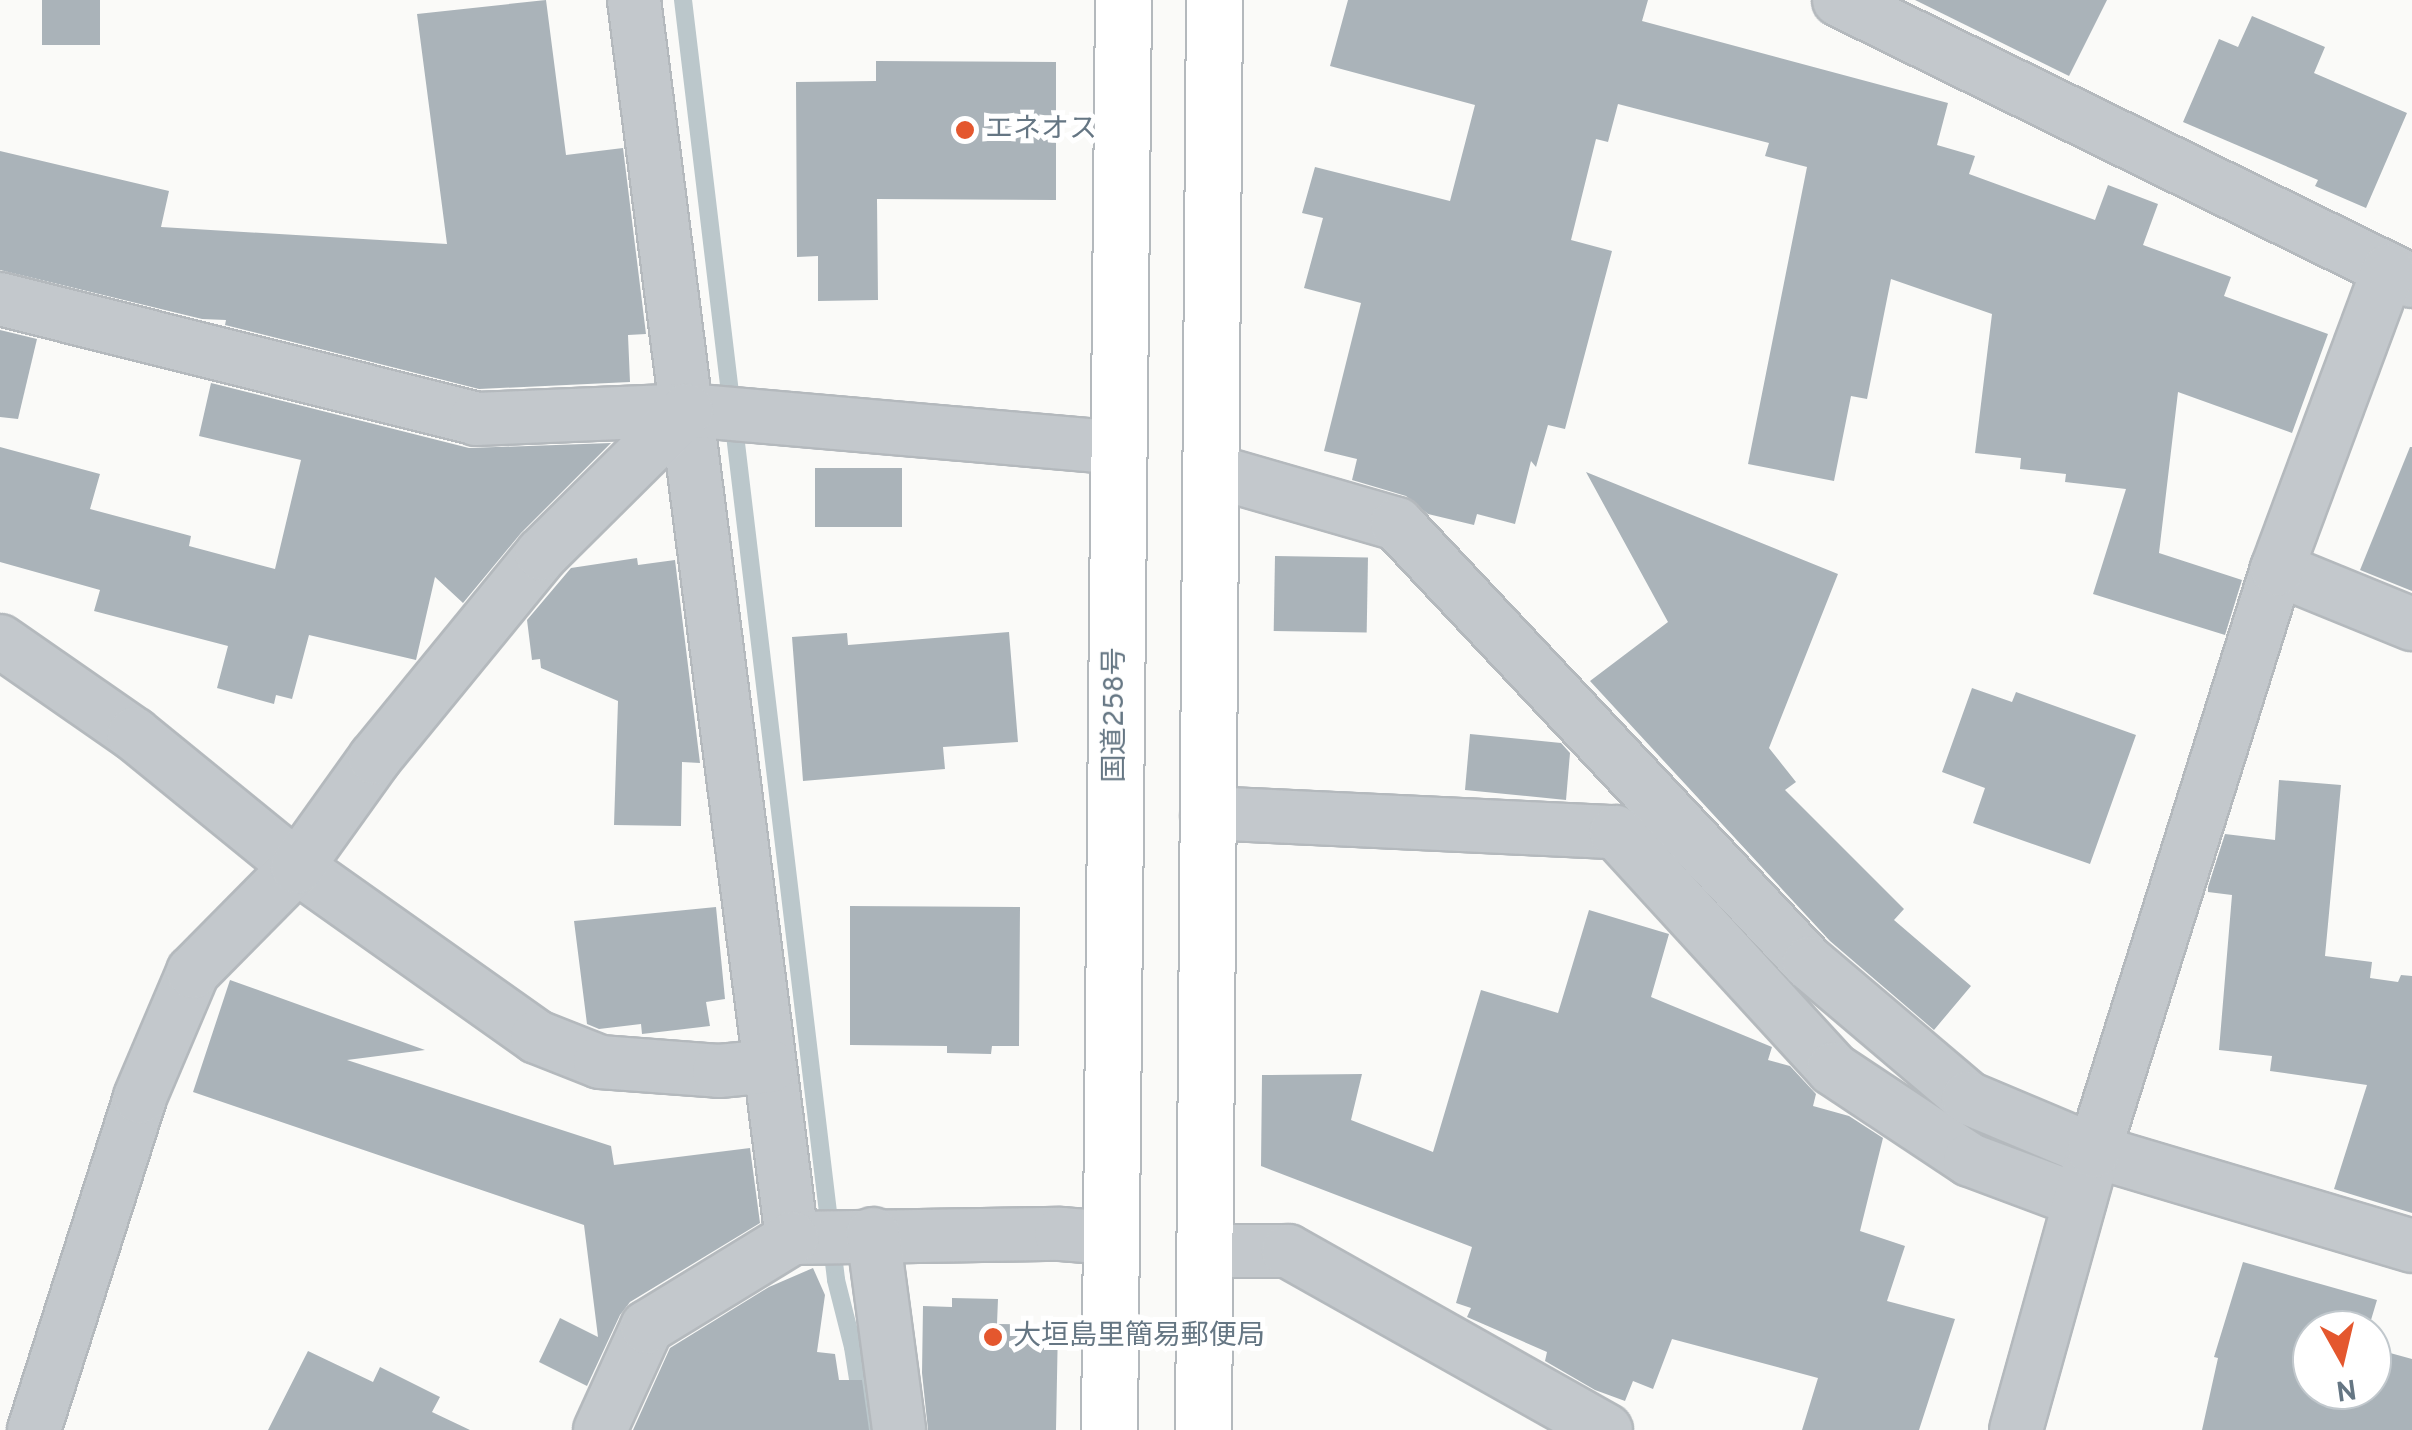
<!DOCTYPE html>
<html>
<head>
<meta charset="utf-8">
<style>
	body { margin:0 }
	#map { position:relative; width:2412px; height:1430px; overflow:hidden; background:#fafaf8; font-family:Overpass,"Noto Sans JP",sans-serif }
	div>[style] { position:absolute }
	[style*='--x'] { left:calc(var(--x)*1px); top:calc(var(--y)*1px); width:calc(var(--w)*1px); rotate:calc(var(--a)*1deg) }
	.stream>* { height:18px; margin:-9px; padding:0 9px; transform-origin:9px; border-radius:9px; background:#bbc7cb }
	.building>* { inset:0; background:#aab3b9; transform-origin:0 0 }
	.roads { filter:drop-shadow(2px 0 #b4b9bd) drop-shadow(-2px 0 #b4b9bd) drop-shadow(0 2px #b4b9bd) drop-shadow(0 -2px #b4b9bd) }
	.minor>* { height:52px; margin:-26px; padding:0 26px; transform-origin:26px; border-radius:26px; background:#c3c8cc }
	.trunk>* { height:55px; margin:-27.5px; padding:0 27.5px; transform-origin:27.5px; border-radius:27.5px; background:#fff }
	.dots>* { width:28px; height:28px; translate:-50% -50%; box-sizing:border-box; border:5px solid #fff; border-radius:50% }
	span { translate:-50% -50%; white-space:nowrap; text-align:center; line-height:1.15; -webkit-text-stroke:10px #fff; paint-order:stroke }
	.poi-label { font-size:28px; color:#657683 }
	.left { translate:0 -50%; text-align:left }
	.street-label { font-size:28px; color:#657683 }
	.north { position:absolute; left:2292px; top:1310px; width:100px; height:100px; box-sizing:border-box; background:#fff; border:2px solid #c1c8cd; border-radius:50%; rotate:172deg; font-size:28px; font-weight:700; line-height:40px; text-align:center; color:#657683 }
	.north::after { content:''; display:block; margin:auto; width:35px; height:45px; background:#e4572e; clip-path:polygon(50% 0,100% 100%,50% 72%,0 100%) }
</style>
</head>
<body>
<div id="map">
	<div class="stream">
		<i style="--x:683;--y:0;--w:1289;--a:83.18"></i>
		<i style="--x:836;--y:1280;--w:69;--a:75.8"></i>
		<i style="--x:853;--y:1347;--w:84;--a:81.1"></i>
	</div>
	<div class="building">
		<i style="left:42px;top:0;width:58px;height:45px"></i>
		<i style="clip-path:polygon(546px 0,566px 155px,623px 148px,646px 334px,628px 335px,630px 382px,479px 389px,225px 325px,226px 320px,202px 319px,0 270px,0 151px,169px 191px,161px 227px,447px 244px,417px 14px)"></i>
		<i style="clip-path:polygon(1348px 0,1648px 0,1642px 21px,1948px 103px,1937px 145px,1975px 156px,1969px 174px,2095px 220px,2108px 185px,2158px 204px,2143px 245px,2231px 277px,2224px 296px,2328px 334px,2292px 433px,2178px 392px,2159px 553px,2242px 580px,2225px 635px,2093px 594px,2126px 489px,2065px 482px,2066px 474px,2020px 469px,2021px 458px,1975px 453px,1992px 314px,1891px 279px,1867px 399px,1851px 396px,1834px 481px,1748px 464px,1807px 167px,1765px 156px,1769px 143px,1618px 104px,1608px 142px,1596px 139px,1571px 240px,1612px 251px,1565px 429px,1548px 425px,1536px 467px,1531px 461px,1515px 524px,1477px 514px,1474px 525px,1428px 514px,1406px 496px,1352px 480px,1357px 459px,1324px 451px,1361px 303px,1304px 288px,1323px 218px,1302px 213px,1315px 167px,1450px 201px,1475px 105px,1330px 66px)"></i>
		<i style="clip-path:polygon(1915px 0,2107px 0,2069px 76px)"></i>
		<i style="clip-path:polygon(2252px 16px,2325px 47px,2314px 73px,2407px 113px,2366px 208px,2315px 186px,2318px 180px,2183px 122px,2219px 39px,2238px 47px)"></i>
		<i style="clip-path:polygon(876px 61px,1056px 62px,1056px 200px,877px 199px,878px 300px,818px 301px,818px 256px,797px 257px,796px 82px,876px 81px)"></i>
		<i style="clip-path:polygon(0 330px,37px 339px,18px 419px,0 417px)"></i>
		<i style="clip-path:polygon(211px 383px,469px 448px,611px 443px,521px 533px,463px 603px,435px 577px,416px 660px,309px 635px,292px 699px,276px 695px,274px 704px,217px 688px,228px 646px,94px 611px,100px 590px,0 562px,0 447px,100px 474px,90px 509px,191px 536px,189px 546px,275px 569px,301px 460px,199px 436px)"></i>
		<i style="clip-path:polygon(2410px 447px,2412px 447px,2412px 591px,2360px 570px)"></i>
		<i style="left:815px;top:468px;width:87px;height:59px"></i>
		<i style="clip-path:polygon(1586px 472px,1838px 574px,1769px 748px,1796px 782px,1785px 790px,1904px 909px,1894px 920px,1971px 986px,1934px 1030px,1830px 941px,1590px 681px,1668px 622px)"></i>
		<i style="left:1275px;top:556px;width:93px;height:75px;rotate:1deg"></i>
		<i style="clip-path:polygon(637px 558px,638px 565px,675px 560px,700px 763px,682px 762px,681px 826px,614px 825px,618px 701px,541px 668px,540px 659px,532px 660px,527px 620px,571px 568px)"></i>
		<i style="clip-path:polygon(1009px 632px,1018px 742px,943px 747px,945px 769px,803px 781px,792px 637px,847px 633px,848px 645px)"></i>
		<i style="clip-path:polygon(1972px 688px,2012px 702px,2016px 692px,2136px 735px,2090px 864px,1973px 823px,1985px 788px,1942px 772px)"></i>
		<i style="clip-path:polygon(1470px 734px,1561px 743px,1570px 753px,1566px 800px,1465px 790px)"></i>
		<i style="clip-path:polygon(2279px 780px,2341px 785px,2325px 956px,2372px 962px,2370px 978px,2398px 982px,2401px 975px,2412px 976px,2412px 1213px,2334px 1189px,2367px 1085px,2270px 1071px,2272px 1056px,2219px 1050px,2232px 895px,2208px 892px,2208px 887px,2225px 834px,2275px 840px)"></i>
		<i style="clip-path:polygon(850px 906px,1020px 907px,1019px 1046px,992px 1046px,991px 1054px,947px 1053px,947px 1046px,850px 1045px)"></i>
		<i style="clip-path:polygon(716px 907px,725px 999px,706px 1002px,710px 1026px,642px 1034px,641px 1024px,599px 1029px,587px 1024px,574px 921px)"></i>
		<i style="clip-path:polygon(1589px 910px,1669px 934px,1651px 997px,1772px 1047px,1768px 1060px,1790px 1066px,1816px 1094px,1813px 1106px,1849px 1116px,1883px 1138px,1860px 1231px,1905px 1246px,1887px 1301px,1955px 1319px,1919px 1430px,1802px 1430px,1818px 1378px,1672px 1339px,1653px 1389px,1633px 1381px,1625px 1401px,1595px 1390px,1545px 1361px,1547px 1352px,1467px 1317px,1471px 1308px,1456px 1303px,1472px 1247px,1261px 1166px,1262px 1075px,1362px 1074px,1351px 1120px,1433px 1152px,1481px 990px,1558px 1013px)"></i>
		<i style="clip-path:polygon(230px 980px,425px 1050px,347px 1060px,611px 1146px,614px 1165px,750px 1148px,760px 1223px,630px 1302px,620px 1315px,587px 1386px,539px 1362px,560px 1318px,598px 1337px,584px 1225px,193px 1092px)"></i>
		<i style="clip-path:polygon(2243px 1262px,2377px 1300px,2368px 1330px,2312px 1330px,2312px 1390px,2372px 1390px,2372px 1348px,2412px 1359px,2412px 1430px,2202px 1430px,2218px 1358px,2214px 1357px)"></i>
		<i style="clip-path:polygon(813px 1268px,825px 1295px,817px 1352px,835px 1354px,839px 1380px,862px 1380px,869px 1430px,633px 1430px,670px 1348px,769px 1287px)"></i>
		<i style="clip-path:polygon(952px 1298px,998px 1299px,997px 1324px,1058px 1325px,1056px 1430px,928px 1430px,922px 1373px,923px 1306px,952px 1307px)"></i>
		<i style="clip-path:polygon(308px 1351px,373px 1382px,380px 1367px,440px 1397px,432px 1412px,470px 1430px,268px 1430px)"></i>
	</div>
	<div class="roads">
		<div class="minor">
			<i style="--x:634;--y:0;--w:1248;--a:82.73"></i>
			<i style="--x:792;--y:1238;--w:269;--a:-0.9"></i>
			<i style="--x:1061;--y:1234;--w:50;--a:4.6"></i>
			<i style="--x:1839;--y:0;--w:638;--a:26.12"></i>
			<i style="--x:0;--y:299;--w:491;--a:14.1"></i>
			<i style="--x:476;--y:419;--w:211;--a:-2.4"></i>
			<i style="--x:687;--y:410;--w:433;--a:5"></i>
			<i style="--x:1210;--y:470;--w:195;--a:16.1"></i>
			<i style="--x:1397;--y:524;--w:602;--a:46.82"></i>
			<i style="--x:1809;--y:963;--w:209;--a:40.3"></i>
			<i style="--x:1968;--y:1098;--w:137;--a:22.8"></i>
			<i style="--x:2094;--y:1151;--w:332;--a:16.6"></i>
			<i style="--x:2277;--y:569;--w:146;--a:22.2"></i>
			<i style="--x:0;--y:641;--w:163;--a:34.8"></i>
			<i style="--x:134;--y:734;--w:210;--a:39.2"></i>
			<i style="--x:297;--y:867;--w:294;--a:35.3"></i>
			<i style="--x:537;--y:1037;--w:68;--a:21.6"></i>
			<i style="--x:600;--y:1062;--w:119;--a:4.3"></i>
			<i style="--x:719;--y:1071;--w:51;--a:-5.6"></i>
			<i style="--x:1207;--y:813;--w:409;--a:2.7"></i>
			<i style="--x:1616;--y:832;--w:321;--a:47.5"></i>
			<i style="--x:1833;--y:1069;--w:164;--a:33.6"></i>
			<i style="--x:1970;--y:1160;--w:117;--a:20.4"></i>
			<i style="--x:873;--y:1234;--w:198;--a:82.4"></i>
			<i style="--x:1204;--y:1251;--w:84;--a:0"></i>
			<i style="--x:1288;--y:1251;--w:365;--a:29.4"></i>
			<i style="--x:34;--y:1430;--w:349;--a:-72.3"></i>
			<i style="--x:140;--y:1097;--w:136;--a:-67"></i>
			<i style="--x:193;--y:972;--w:148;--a:-45.3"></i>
			<i style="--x:297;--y:867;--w:134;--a:-54.4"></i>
			<i style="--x:375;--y:758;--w:264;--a:-50.7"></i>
			<i style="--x:542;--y:554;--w:204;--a:-44.8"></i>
			<i style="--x:600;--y:1430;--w:113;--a:-65.5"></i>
			<i style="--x:647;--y:1327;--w:170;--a:-31.5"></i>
			<i style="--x:2016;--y:1430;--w:290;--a:-74.4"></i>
			<i style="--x:2094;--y:1151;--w:610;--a:-72.55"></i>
			<i style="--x:2277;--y:569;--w:318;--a:-69.6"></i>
		</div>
		<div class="trunk">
			<i style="--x:1109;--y:1430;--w:1430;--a:-89.44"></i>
			<i style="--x:1203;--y:1430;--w:1430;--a:-89.56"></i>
		</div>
	</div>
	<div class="dots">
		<i style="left:965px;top:130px;background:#e4572e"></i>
		<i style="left:993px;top:1337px;background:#e4572e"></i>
	</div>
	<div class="poi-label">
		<span class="left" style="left:985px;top:130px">エネオス</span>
		<span class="left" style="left:1013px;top:1337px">大垣島里簡易郵便局</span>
	</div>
	<div class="street-label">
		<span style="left:1116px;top:715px;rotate:-90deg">国道258号</span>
	</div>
	<div class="north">N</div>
</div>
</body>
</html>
